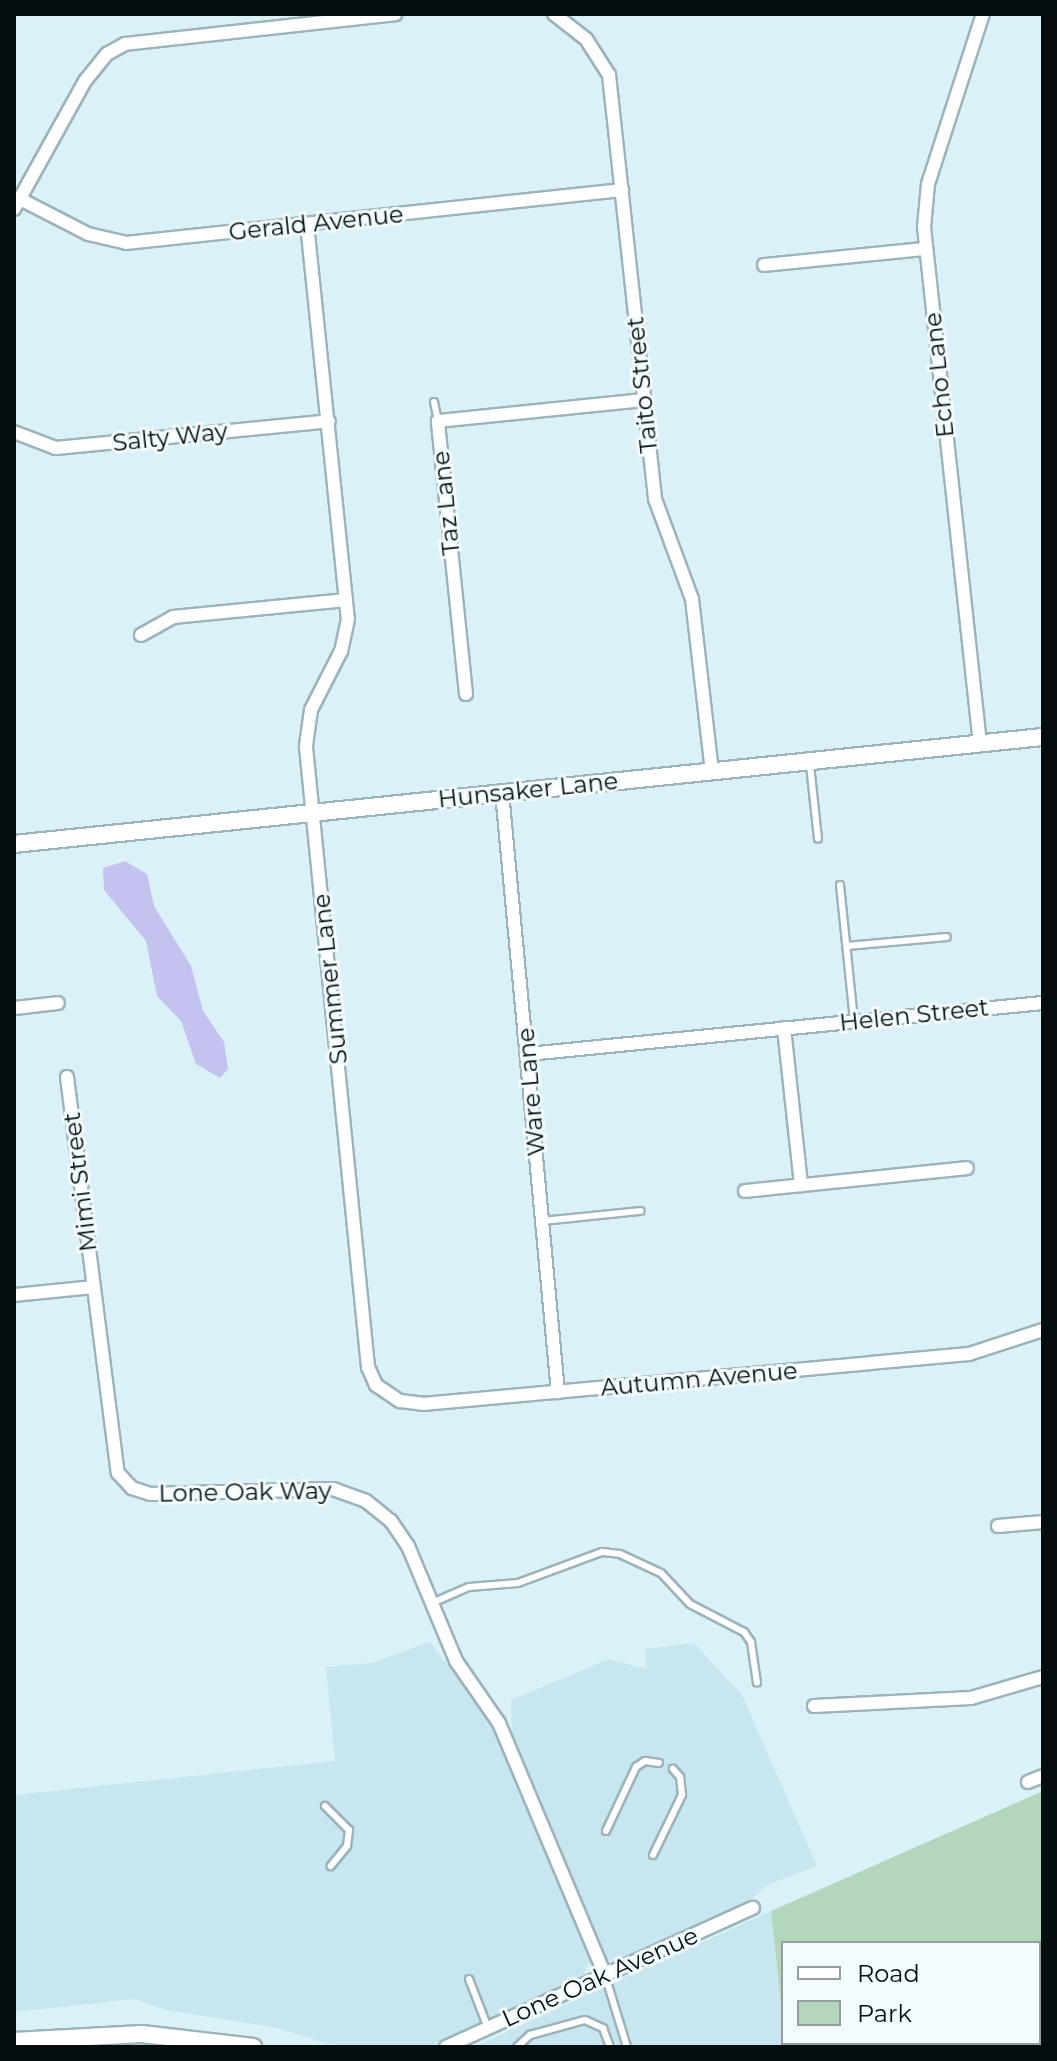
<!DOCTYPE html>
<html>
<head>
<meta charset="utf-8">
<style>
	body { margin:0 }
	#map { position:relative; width:1057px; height:2061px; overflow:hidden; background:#daf1f8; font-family:Montserrat,sans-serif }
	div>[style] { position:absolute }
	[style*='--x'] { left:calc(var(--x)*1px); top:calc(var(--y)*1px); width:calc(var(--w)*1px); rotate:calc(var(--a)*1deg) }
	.built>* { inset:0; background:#c7e6f0 }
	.green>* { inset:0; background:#b4d6bc }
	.water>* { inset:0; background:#c4c3f0 }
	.roads { filter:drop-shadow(2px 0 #9db3ba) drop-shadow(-2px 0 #9db3ba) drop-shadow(0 2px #9db3ba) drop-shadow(0 -2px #9db3ba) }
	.service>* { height:6px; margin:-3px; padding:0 3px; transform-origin:3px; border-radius:3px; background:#fff }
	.minor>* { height:12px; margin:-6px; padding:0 6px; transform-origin:6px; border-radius:6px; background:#fff }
	.tertiary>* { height:16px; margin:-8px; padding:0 8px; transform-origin:8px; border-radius:8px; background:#fff }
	span { translate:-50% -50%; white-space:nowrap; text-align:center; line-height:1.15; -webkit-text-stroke:6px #f2fcfe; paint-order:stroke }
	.street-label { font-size:24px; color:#060d0f }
	.frame { position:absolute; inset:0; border:16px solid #060d0f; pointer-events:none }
	.legend { position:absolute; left:781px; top:1941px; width:260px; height:104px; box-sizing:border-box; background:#f2fcfe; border:2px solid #949c9e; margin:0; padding:10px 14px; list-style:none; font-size:24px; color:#060d0f }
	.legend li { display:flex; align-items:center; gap:16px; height:40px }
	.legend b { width:40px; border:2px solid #949c9e }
</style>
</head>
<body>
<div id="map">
	<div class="built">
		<i style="clip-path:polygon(430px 1642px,493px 1725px,591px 1958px,584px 1974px,428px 2047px,337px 2047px,278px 2028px,166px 2010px,135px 1999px,14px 2012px,14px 1795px,335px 1761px,326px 1667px,371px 1663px)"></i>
		<i style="clip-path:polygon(694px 1643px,742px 1695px,817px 1866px,767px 1885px,744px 1906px,622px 1961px,611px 1961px,603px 1955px,512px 1735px,511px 1700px,609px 1659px,646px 1669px,645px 1649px)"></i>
		<i style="clip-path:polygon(771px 1911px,785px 2047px,474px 2047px,617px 1981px)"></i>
	</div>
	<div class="green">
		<i style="clip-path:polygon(1043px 1791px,1043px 2047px,785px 2047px,785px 2043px,1039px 2043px,1039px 1943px,783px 1943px,783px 2024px,771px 1911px)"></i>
	</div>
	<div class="water">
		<i style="clip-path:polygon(125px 861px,147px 874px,154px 906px,191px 966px,203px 1011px,224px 1042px,228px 1069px,220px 1078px,196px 1064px,181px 1021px,157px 996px,146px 941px,104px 890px,103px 868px)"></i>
	</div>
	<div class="roads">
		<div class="service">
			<i style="--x:434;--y:402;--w:19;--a:78"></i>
			<i style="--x:810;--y:765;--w:74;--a:83.8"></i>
			<i style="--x:840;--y:885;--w:136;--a:84.1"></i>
			<i style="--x:847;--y:946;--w:100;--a:-5.1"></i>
			<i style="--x:543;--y:1221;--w:98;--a:-5.9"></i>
			<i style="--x:432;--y:1603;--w:40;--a:-23.4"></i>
			<i style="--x:469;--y:1587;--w:49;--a:-4.7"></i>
			<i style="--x:518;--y:1583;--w:90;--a:-20.3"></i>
			<i style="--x:602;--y:1552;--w:18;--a:6"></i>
			<i style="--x:620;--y:1554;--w:45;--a:24.9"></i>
			<i style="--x:661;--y:1573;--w:42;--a:46.9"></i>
			<i style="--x:690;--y:1604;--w:61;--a:27.4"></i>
			<i style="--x:744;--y:1632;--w:12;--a:55"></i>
			<i style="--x:751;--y:1642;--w:41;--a:81.7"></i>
			<i style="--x:325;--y:1806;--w:34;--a:45"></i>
			<i style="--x:349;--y:1830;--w:16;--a:97"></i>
			<i style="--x:347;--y:1846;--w:26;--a:129"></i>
			<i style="--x:606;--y:1831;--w:71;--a:-64.9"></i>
			<i style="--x:636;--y:1767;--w:11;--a:-34"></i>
			<i style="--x:645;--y:1761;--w:14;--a:8"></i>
			<i style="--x:653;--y:1855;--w:67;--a:-64.2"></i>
			<i style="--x:682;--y:1795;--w:18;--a:-96"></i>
			<i style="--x:680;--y:1777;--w:11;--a:-131"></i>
			<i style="--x:605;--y:1975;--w:75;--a:73"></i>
			<i style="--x:469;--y:1979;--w:53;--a:68.8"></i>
			<i style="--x:517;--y:2047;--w:18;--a:-43"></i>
			<i style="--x:530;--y:2035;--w:57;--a:-15.3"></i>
			<i style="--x:585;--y:2020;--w:20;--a:24"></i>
			<i style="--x:603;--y:2028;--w:20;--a:70"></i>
		</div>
		<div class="minor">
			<i style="--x:554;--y:14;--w:41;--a:38"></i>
			<i style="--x:586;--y:39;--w:43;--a:57.4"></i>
			<i style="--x:609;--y:75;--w:426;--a:83.8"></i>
			<i style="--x:655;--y:499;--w:107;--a:69.7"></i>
			<i style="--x:692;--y:599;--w:173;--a:83.4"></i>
			<i style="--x:20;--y:199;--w:76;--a:27.2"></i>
			<i style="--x:88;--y:234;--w:39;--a:13"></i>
			<i style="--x:126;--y:243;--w:499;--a:-6.1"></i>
			<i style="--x:14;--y:209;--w:146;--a:-61"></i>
			<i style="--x:85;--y:81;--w:35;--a:-51"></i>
			<i style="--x:107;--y:54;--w:21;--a:-29"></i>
			<i style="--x:125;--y:44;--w:272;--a:-6.3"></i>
			<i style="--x:307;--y:224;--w:397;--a:84.1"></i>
			<i style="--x:348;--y:619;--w:33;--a:102"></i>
			<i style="--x:341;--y:651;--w:66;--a:117"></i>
			<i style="--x:311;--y:710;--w:37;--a:98"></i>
			<i style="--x:306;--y:747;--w:623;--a:84.29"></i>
			<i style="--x:368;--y:1367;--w:20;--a:66"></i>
			<i style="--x:376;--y:1385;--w:29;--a:34"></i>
			<i style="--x:400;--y:1401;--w:23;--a:7"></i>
			<i style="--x:423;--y:1404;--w:548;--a:-5.23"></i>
			<i style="--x:969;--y:1354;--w:78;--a:-18"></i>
			<i style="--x:764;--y:265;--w:162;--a:-5.7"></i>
			<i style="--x:14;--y:432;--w:45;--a:20.9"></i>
			<i style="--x:56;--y:448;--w:274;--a:-5.6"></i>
			<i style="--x:141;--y:635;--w:37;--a:-29"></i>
			<i style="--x:173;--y:617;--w:174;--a:-5.6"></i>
			<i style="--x:466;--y:694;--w:274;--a:-95.9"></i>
			<i style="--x:438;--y:421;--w:206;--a:-5.8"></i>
			<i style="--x:980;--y:744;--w:520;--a:-96.18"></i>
			<i style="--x:924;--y:227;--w:43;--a:-84.7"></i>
			<i style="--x:928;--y:184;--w:179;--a:-72.1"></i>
			<i style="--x:502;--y:792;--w:603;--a:84.67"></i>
			<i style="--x:14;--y:1008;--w:44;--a:-6.5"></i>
			<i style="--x:784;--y:1028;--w:158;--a:83.8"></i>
			<i style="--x:528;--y:1054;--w:518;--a:-5.66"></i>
			<i style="--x:67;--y:1077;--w:399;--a:82.7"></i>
			<i style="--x:118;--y:1473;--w:21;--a:47"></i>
			<i style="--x:132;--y:1488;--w:19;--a:18"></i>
			<i style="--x:150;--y:1494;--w:183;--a:-1.6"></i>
			<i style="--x:333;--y:1489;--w:35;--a:20"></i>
			<i style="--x:366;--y:1501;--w:32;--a:39"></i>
			<i style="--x:391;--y:1521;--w:30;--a:56"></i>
			<i style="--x:408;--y:1546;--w:125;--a:67.3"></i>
			<i style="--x:456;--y:1661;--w:75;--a:55.3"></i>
			<i style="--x:499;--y:1723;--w:273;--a:67.2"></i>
			<i style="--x:745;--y:1191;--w:223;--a:-5.9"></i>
			<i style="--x:14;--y:1295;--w:79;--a:-5.8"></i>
			<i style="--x:998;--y:1526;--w:45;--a:-5.1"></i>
			<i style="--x:814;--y:1706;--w:157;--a:-2.9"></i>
			<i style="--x:971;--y:1698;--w:75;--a:-16.3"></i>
			<i style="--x:1028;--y:1782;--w:16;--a:-22"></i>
			<i style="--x:446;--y:2047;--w:337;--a:-24.4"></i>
		</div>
		<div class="tertiary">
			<i style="--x:14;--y:844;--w:1035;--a:-5.94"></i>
			<i style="--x:14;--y:2041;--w:128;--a:-3.1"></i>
			<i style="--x:142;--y:2034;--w:112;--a:6.7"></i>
		</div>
	</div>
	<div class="street-label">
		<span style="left:316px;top:223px;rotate:-6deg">Gerald Avenue</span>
		<span style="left:939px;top:375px;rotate:-96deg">Echo Lane</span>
		<span style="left:642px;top:385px;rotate:-96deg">Taito Street</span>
		<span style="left:170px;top:437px;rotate:-6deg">Salty Way</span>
		<span style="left:446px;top:503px;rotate:-96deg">Taz Lane</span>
		<span style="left:528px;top:790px;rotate:-6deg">Hunsaker Lane</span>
		<span style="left:330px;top:979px;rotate:-96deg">Summer Lane</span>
		<span style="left:914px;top:1015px;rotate:-6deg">Helen Street</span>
		<span style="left:531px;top:1092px;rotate:-95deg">Ware Lane</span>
		<span style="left:80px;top:1182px;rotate:-97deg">Mimi Street</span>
		<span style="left:699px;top:1379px;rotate:-5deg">Autumn Avenue</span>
		<span style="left:245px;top:1492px;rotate:-1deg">Lone Oak Way</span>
		<span style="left:600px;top:1977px;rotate:-24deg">Lone Oak Avenue</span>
	</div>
	<div class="frame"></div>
	<ul class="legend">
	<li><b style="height:10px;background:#fff"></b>Road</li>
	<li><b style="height:22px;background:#b4d6bc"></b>Park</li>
	</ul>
</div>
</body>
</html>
